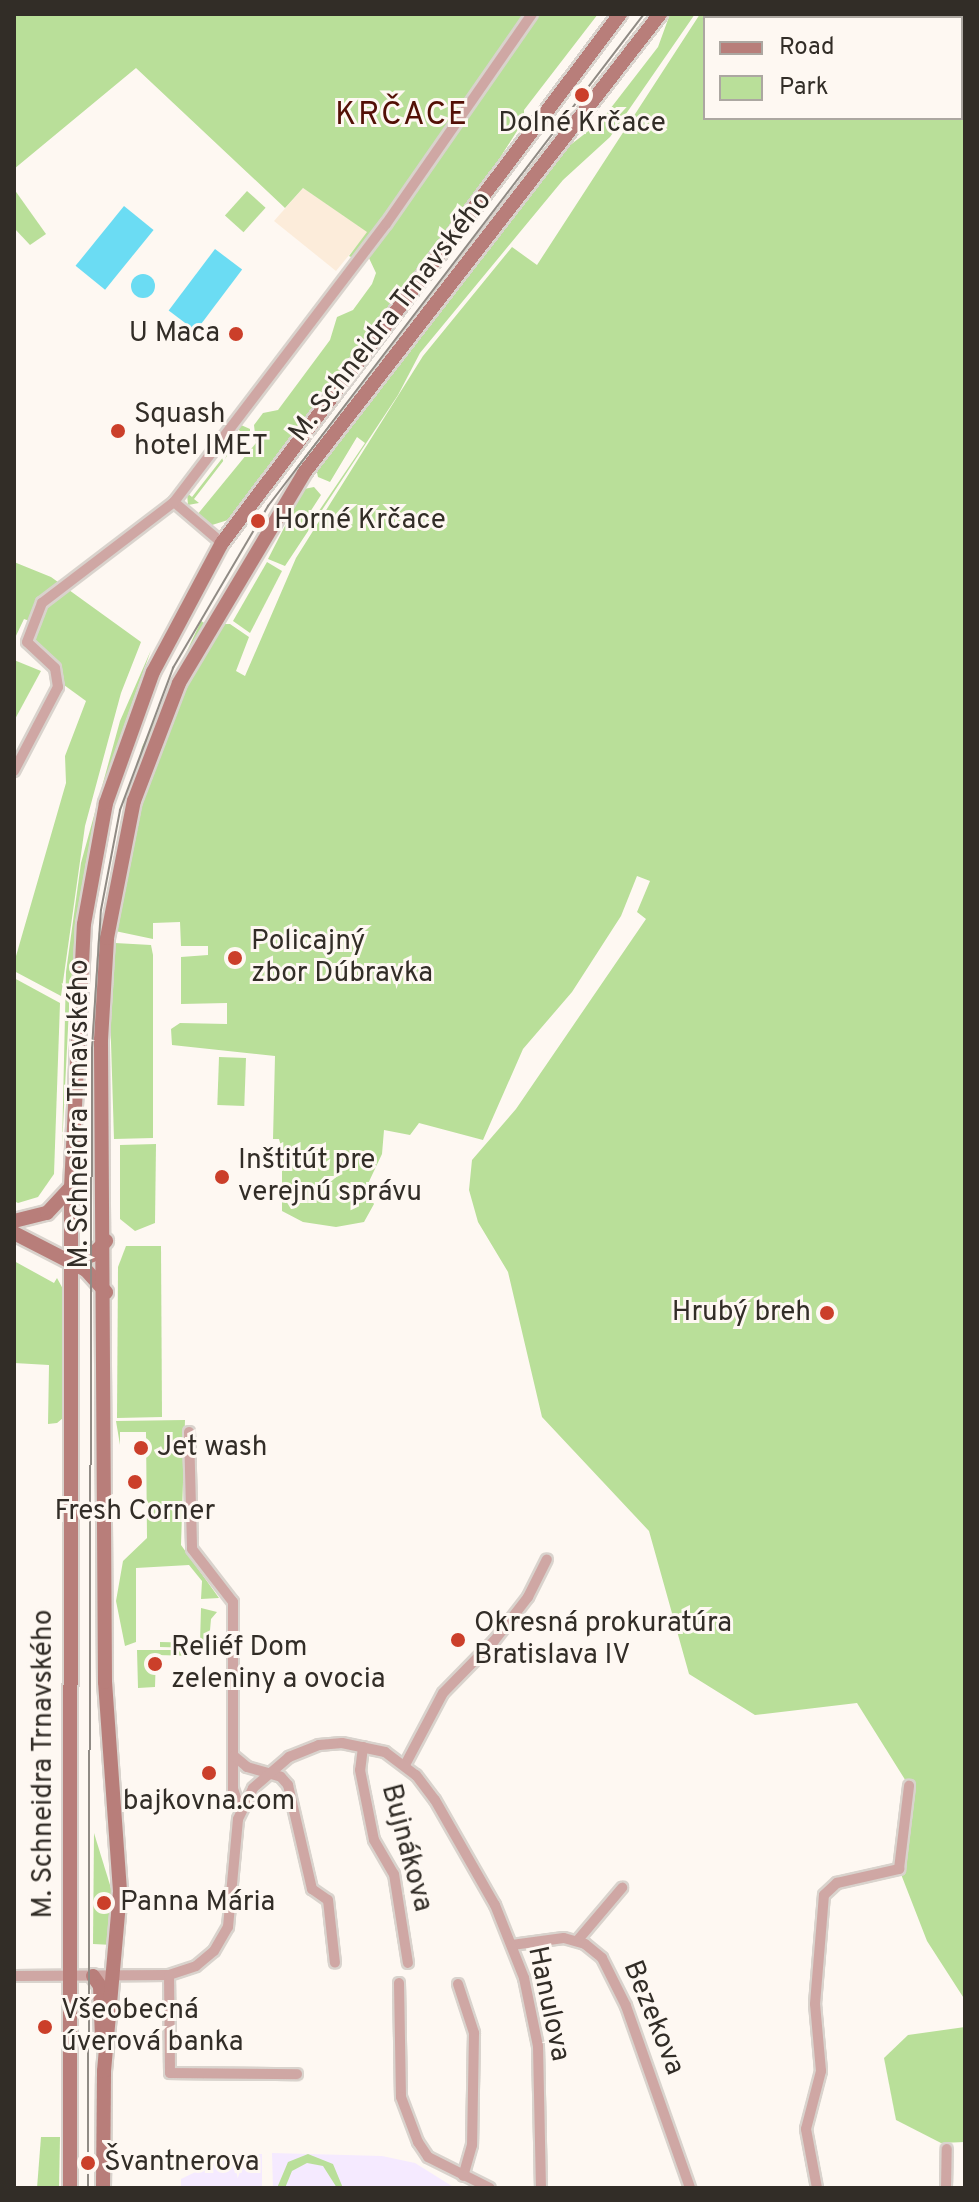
<!DOCTYPE html>
<html>
<head>
<meta charset="utf-8">
<style>
	body { margin:0 }
	#map { position:relative; width:979px; height:2202px; overflow:hidden; background:#fef8f2; font-family:Overpass,sans-serif }
	div>[style] { position:absolute }
	[style*='--x'] { left:calc(var(--x)*1px); top:calc(var(--y)*1px); width:calc(var(--w)*1px); rotate:calc(var(--a)*1deg) }
	.industrial>* { inset:0; background:#fcecda }
	.education>* { inset:0; background:#f5eaff }
	.green>* { inset:0; background:#b9df99; transform-origin:0 0 }
	.water>* { inset:0; background:#6bdcf3; transform-origin:0 0 }
	.round { border-radius:50% }
	.roads { filter:drop-shadow(2px 0 #d9d3cd) drop-shadow(-2px 0 #d9d3cd) drop-shadow(0 2px #d9d3cd) drop-shadow(0 -2px #d9d3cd) }
	.street>* { height:10px; margin:-5px; padding:0 5px; transform-origin:5px; border-radius:5px; background:#cfa7a4 }
	.secondary>* { height:14px; margin:-7px; padding:0 7px; transform-origin:7px; border-radius:7px; background:#b87e7a }
	.tram>* { height:2px; margin:-1px; padding:0 1px; transform-origin:1px; border-radius:1px; background:#908b85 }
	.dots>* { width:22px; height:22px; translate:-50% -50%; box-sizing:border-box; border:4px solid #fef8f2; border-radius:50% }
	span { translate:-50% -50%; white-space:nowrap; text-align:center; line-height:1.15; -webkit-text-stroke:6px #fef8f2; paint-order:stroke }
	.poi-label { font-size:28px; color:#322d27 }
	.right { translate:-100% -50%; text-align:right }
	.left { translate:0 -50%; text-align:left }
	.street-label { font-size:28px; color:#322d27 }
	.quarter-label { font-size:32px; color:#531006; letter-spacing:2px }
	.frame { position:absolute; inset:0; border:16px solid #322d27; pointer-events:none }
	.legend { position:absolute; left:703px; top:16px; width:260px; height:104px; box-sizing:border-box; background:#fef8f2; border:2px solid #aca7a1; margin:0; padding:10px 14px; list-style:none; font-size:24px; color:#322d27 }
	.legend li { display:flex; align-items:center; gap:16px; height:40px }
	.legend b { width:40px; border:2px solid #aca7a1 }
</style>
</head>
<body>
<div id="map">
	<div class="industrial">
		<i style="clip-path:polygon(303px 188px,368px 232px,336px 271px,274px 221px)"></i>
	</div>
	<div class="education">
		<i style="clip-path:polygon(272px 2153px,382px 2156px,415px 2163px,455px 2188px,273px 2188px)"></i>
		<i style="clip-path:polygon(262px 2154px,262px 2188px,181px 2188px,181px 2179px,230px 2155px)"></i>
	</div>
	<div class="green">
		<i style="clip-path:polygon(14px 14px,527px 14px,353px 258px,349px 256px,367px 232px,303px 188px,285px 208px,136px 68px,14px 169px)"></i>
		<i style="clip-path:polygon(538px 14px,598px 14px,524px 110px,524px 120px,489px 175px,228px 520px,212px 525px,205px 521px,197px 515px,256px 443px,254px 425px,263px 413px,278px 410px,330px 340px,337px 317px,353px 310px,372px 284px,376px 273px,368px 256px)"></i>
		<i style="clip-path:polygon(670px 14px,695px 14px,610px 137px,563px 180px,420px 353px,398px 395px,285px 566px,268px 559px,304px 489px,314px 487px,321px 495px,301px 526px,306px 530px,365px 443px,357px 437px,330px 482px,318px 477px,316px 468px,475px 257px,569px 146px,600px 122px,658px 47px)"></i>
		<i style="clip-path:polygon(evenodd,700px 14px,965px 14px,965px 2000px,927px 1941px,899px 1869px,909px 1786px,857px 1703px,755px 1715px,689px 1674px,649px 1531px,542px 1417px,508px 1272px,478px 1222px,469px 1190px,472px 1160px,516px 1109px,646px 919px,637px 912px,650px 881px,637px 876px,621px 916px,572px 992px,523px 1049px,483px 1140px,419px 1123px,410px 1135px,384px 1130px,382px 1154px,365px 1190px,374px 1204px,364px 1222px,336px 1227px,303px 1222px,282px 1211px,282px 1150px,279px 1139px,273px 1139px,275px 1056px,172px 1045px,171px 1029px,180px 1023px,227px 1024px,227px 1003px,181px 1004px,181px 957px,208px 955px,208px 946px,181px 946px,180px 922px,153px 923px,153px 939px,115px 931px,147px 777px,200px 658px,223px 624px,230px 624px,249px 637px,236px 671px,245px 676px,296px 558px,423px 356px,512px 247px,537px 265px,700px 14px,705px 18px,961px 18px,961px 118px,705px 118px,705px 18px)"></i>
		<i style="clip-path:polygon(14px 189px,46px 234px,30px 245px,14px 228px)"></i>
		<i style="left:247px;top:191px;width:25px;height:33px;rotate:42deg"></i>
		<i style="clip-path:polygon(241px 425px,250px 429px,250px 438px,244px 434px,194px 499px,199px 503px,188px 505px,187px 493px,192px 497px,242px 433px,237px 428px)"></i>
		<i style="clip-path:polygon(14px 562px,51px 577px,141px 642px,121px 693px,85px 826px,61px 996px,14px 971px,14px 963px,66px 783px,65px 756px,86px 701px,64px 685px,58px 662px,34px 639px,35px 623px,24px 619px,14px 640px)"></i>
		<i style="clip-path:polygon(267px 562px,282px 571px,250px 633px,233px 621px)"></i>
		<i style="clip-path:polygon(201px 621px,206px 624px,144px 748px,110px 871px,142px 747px)"></i>
		<i style="clip-path:polygon(151px 650px,111px 763px,86px 863px,70px 989px,62px 1147px,66px 972px,81px 863px,120px 721px)"></i>
		<i style="clip-path:polygon(14px 660px,41px 671px,14px 721px)"></i>
		<i style="clip-path:polygon(115px 943px,151px 945px,153px 955px,153px 1138px,114px 1139px,110px 1010px)"></i>
		<i style="clip-path:polygon(14px 978px,60px 1003px,54px 1174px,38px 1197px,18px 1203px,14px 1201px)"></i>
		<i style="left:219px;top:1057px;width:27px;height:48px;rotate:2deg"></i>
		<i style="clip-path:polygon(156px 1144px,155px 1223px,135px 1231px,120px 1219px,120px 1145px)"></i>
		<i style="clip-path:polygon(126px 1246px,161px 1246px,162px 1417px,117px 1418px,118px 1267px)"></i>
		<i style="clip-path:polygon(14px 1261px,54px 1283px,57px 1278px,63px 1289px,63px 1418px,57px 1423px,48px 1424px,49px 1365px,14px 1363px)"></i>
		<i style="clip-path:polygon(185px 1420px,181px 1545px,219px 1598px,201px 1599px,202px 1581px,189px 1565px,136px 1568px,136px 1642px,125px 1646px,116px 1601px,123px 1561px,147px 1538px,146px 1432px,120px 1432px,120px 1445px,116px 1421px)"></i>
		<i style="clip-path:polygon(201px 1608px,217px 1612px,211px 1619px,209px 1642px,199px 1648px,160px 1647px,160px 1642px,200px 1643px)"></i>
		<i style="clip-path:polygon(137px 1650px,196px 1650px,196px 1656px,156px 1655px,155px 1687px,138px 1688px)"></i>
		<i style="clip-path:polygon(94px 1833px,114px 1898px,113px 1945px,93px 1944px)"></i>
		<i style="clip-path:polygon(965px 2027px,965px 2142px,941px 2143px,896px 2120px,884px 2058px,908px 2035px)"></i>
		<i style="clip-path:polygon(41px 2137px,60px 2137px,59px 2188px,37px 2188px)"></i>
		<i style="clip-path:polygon(308px 2154px,333px 2164px,343px 2188px,337px 2188px,323px 2166px,307px 2163px,292px 2171px,285px 2188px,277px 2188px,288px 2162px)"></i>
	</div>
	<div class="water">
		<i style="left:124px;top:206px;width:38px;height:77px;rotate:39deg"></i>
		<i style="left:215px;top:249px;width:34px;height:77px;rotate:37deg"></i>
		<i class="round" style="left:131px;top:274px;width:24px;height:24px"></i>
	</div>
	<div class="roads">
		<div class="street">
			<i style="--x:174;--y:502;--w:63;--a:40.5"></i>
			<i style="--x:14;--y:771;--w:95;--a:-62.4"></i>
			<i style="--x:58;--y:687;--w:19;--a:-99"></i>
			<i style="--x:55;--y:668;--w:38;--a:-137"></i>
			<i style="--x:27;--y:642;--w:42;--a:-69"></i>
			<i style="--x:42;--y:603;--w:166;--a:-37.4"></i>
			<i style="--x:174;--y:502;--w:350;--a:-52.7"></i>
			<i style="--x:386;--y:224;--w:256;--a:-55.2"></i>
			<i style="--x:189;--y:1432;--w:117;--a:88.5"></i>
			<i style="--x:192;--y:1549;--w:67;--a:52.3"></i>
			<i style="--x:233;--y:1602;--w:187;--a:90"></i>
			<i style="--x:233;--y:1789;--w:21;--a:71"></i>
			<i style="--x:363;--y:1747;--w:23;--a:97"></i>
			<i style="--x:360;--y:1770;--w:71;--a:78.7"></i>
			<i style="--x:374;--y:1840;--w:39;--a:60"></i>
			<i style="--x:394;--y:1874;--w:90;--a:81.1"></i>
			<i style="--x:234;--y:1756;--w:17;--a:40"></i>
			<i style="--x:247;--y:1767;--w:35;--a:16"></i>
			<i style="--x:281;--y:1777;--w:11;--a:49"></i>
			<i style="--x:288;--y:1785;--w:107;--a:77"></i>
			<i style="--x:312;--y:1889;--w:19;--a:35"></i>
			<i style="--x:328;--y:1900;--w:63;--a:83.7"></i>
			<i style="--x:405;--y:1765;--w:81;--a:-62.2"></i>
			<i style="--x:443;--y:1693;--w:73;--a:-45.6"></i>
			<i style="--x:494;--y:1641;--w:56;--a:-52.3"></i>
			<i style="--x:528;--y:1597;--w:42;--a:-63.4"></i>
			<i style="--x:577;--y:1941;--w:70;--a:-49.7"></i>
			<i style="--x:512;--y:1945;--w:52;--a:-7.7"></i>
			<i style="--x:564;--y:1938;--w:22;--a:16"></i>
			<i style="--x:585;--y:1944;--w:22;--a:39"></i>
			<i style="--x:602;--y:1958;--w:54;--a:63.4"></i>
			<i style="--x:626;--y:2006;--w:193;--a:70.6"></i>
			<i style="--x:169;--y:1975;--w:98;--a:89.4"></i>
			<i style="--x:170;--y:2073;--w:127;--a:0.5"></i>
			<i style="--x:14;--y:1976;--w:155;--a:-0.4"></i>
			<i style="--x:169;--y:1975;--w:28;--a:-18"></i>
			<i style="--x:196;--y:1966;--w:23;--a:-40"></i>
			<i style="--x:214;--y:1951;--w:28;--a:-60"></i>
			<i style="--x:228;--y:1927;--w:108;--a:-84.7"></i>
			<i style="--x:238;--y:1819;--w:34;--a:-64"></i>
			<i style="--x:253;--y:1788;--w:48;--a:-40.7"></i>
			<i style="--x:289;--y:1757;--w:32;--a:-22"></i>
			<i style="--x:319;--y:1745;--w:23;--a:-5"></i>
			<i style="--x:342;--y:1743;--w:44;--a:11.8"></i>
			<i style="--x:385;--y:1752;--w:39;--a:37"></i>
			<i style="--x:416;--y:1775;--w:31;--a:53"></i>
			<i style="--x:435;--y:1800;--w:121;--a:60.3"></i>
			<i style="--x:495;--y:1905;--w:79;--a:68.3"></i>
			<i style="--x:524;--y:1978;--w:69;--a:78.4"></i>
			<i style="--x:538;--y:2046;--w:142;--a:88.8"></i>
			<i style="--x:399;--y:1983;--w:114;--a:89"></i>
			<i style="--x:401;--y:2097;--w:48;--a:69.3"></i>
			<i style="--x:418;--y:2142;--w:18;--a:56"></i>
			<i style="--x:428;--y:2157;--w:69;--a:26.6"></i>
			<i style="--x:458;--y:1984;--w:52;--a:71.9"></i>
			<i style="--x:474;--y:2033;--w:112;--a:91"></i>
			<i style="--x:472;--y:2145;--w:32;--a:106"></i>
			<i style="--x:817;--y:2188;--w:60;--a:-100.6"></i>
			<i style="--x:806;--y:2129;--w:60;--a:-75.5"></i>
			<i style="--x:821;--y:2071;--w:67;--a:-95.1"></i>
			<i style="--x:815;--y:2004;--w:109;--a:-85.3"></i>
			<i style="--x:824;--y:1895;--w:18;--a:-43"></i>
			<i style="--x:837;--y:1883;--w:64;--a:-12.7"></i>
			<i style="--x:899;--y:1869;--w:84;--a:-83.1"></i>
			<i style="--x:946;--y:2188;--w:39;--a:-89"></i>
		</div>
		<div class="secondary">
			<i style="--x:14;--y:1221;--w:34;--a:-14"></i>
			<i style="--x:47;--y:1213;--w:34;--a:-47"></i>
			<i style="--x:14;--y:1233;--w:81;--a:27.2"></i>
			<i style="--x:86;--y:1270;--w:30;--a:48"></i>
			<i style="--x:71;--y:1264;--w:23;--a:-23"></i>
			<i style="--x:92;--y:1255;--w:20;--a:-45"></i>
			<i style="--x:93;--y:1976;--w:12;--a:55"></i>
			<i style="--x:100;--y:1986;--w:53;--a:87.8"></i>
			<i style="--x:70;--y:2188;--w:1000;--a:-89.94"></i>
			<i style="--x:71;--y:1188;--w:264;--a:-87.2"></i>
			<i style="--x:84;--y:924;--w:123;--a:-79.7"></i>
			<i style="--x:106;--y:803;--w:139;--a:-70.3"></i>
			<i style="--x:153;--y:672;--w:146;--a:-61.9"></i>
			<i style="--x:222;--y:543;--w:662;--a:-53.04"></i>
			<i style="--x:103;--y:2188;--w:117;--a:-89.5"></i>
			<i style="--x:104;--y:2071;--w:181;--a:-84.9"></i>
			<i style="--x:120;--y:1891;--w:210;--a:-94.1"></i>
			<i style="--x:105;--y:1682;--w:642;--a:-90.36"></i>
			<i style="--x:101;--y:1040;--w:102;--a:-86.6"></i>
			<i style="--x:107;--y:938;--w:140;--a:-78.9"></i>
			<i style="--x:134;--y:801;--w:126;--a:-69.1"></i>
			<i style="--x:179;--y:683;--w:244;--a:-59.2"></i>
			<i style="--x:304;--y:473;--w:581;--a:-52.2"></i>
		</div>
	</div>
	<div class="tram">
		<i style="--x:88;--y:2188;--w:1140;--a:-89.8"></i>
		<i style="--x:92;--y:1048;--w:138;--a:-86.3"></i>
		<i style="--x:101;--y:910;--w:102;--a:-79.2"></i>
		<i style="--x:120;--y:810;--w:152;--a:-69.5"></i>
		<i style="--x:173;--y:668;--w:188;--a:-59.6"></i>
		<i style="--x:268;--y:506;--w:619;--a:-52.61"></i>
	</div>
	<div class="dots">
		<i style="left:582px;top:95px;background:#cb3f2a"></i>
		<i style="left:236px;top:334px;background:#cb3f2a"></i>
		<i style="left:118px;top:431px;background:#cb3f2a"></i>
		<i style="left:258px;top:521px;background:#cb3f2a"></i>
		<i style="left:235px;top:958px;background:#cb3f2a"></i>
		<i style="left:222px;top:1177px;background:#cb3f2a"></i>
		<i style="left:827px;top:1313px;background:#cb3f2a"></i>
		<i style="left:141px;top:1448px;background:#cb3f2a"></i>
		<i style="left:135px;top:1482px;background:#cb3f2a"></i>
		<i style="left:458px;top:1640px;background:#cb3f2a"></i>
		<i style="left:155px;top:1664px;background:#cb3f2a"></i>
		<i style="left:209px;top:1773px;background:#cb3f2a"></i>
		<i style="left:104px;top:1903px;background:#cb3f2a"></i>
		<i style="left:45px;top:2027px;background:#cb3f2a"></i>
		<i style="left:88px;top:2163px;background:#cb3f2a"></i>
	</div>
	<div class="poi-label">
		<span style="left:582px;top:124px">Dolné Krčace</span>
		<span class="right" style="left:220px;top:334px">U Maca</span>
		<span class="left" style="left:134px;top:431px">Squash<br>hotel IMET</span>
		<span class="left" style="left:274px;top:521px">Horné Krčace</span>
		<span class="left" style="left:251px;top:958px">Policajný<br>zbor Dúbravka</span>
		<span class="left" style="left:238px;top:1177px">Inštitút pre<br>verejnú správu</span>
		<span class="right" style="left:811px;top:1313px">Hrubý breh</span>
		<span class="left" style="left:157px;top:1448px">Jet wash</span>
		<span style="left:135px;top:1512px">Fresh Corner</span>
		<span class="left" style="left:474px;top:1640px">Okresná prokuratúra<br>Bratislava IV</span>
		<span class="left" style="left:171px;top:1664px">Reliéf Dom<br>zeleniny a ovocia</span>
		<span style="left:209px;top:1802px">bajkovna.com</span>
		<span class="left" style="left:120px;top:1903px">Panna Mária</span>
		<span class="left" style="left:61px;top:2027px">Všeobecná<br>úverová banka</span>
		<span class="left" style="left:104px;top:2163px">Švantnerova</span>
	</div>
	<div class="street-label">
		<span style="left:391px;top:317px;rotate:-52deg">M. Schneidra Trnavského</span>
		<span style="left:80px;top:1114px;rotate:-90deg">M. Schneidra Trnavského</span>
		<span style="left:44px;top:1764px;rotate:-90deg">M. Schneidra Trnavského</span>
		<span style="left:406px;top:1848px;rotate:75deg">Bujnákova</span>
		<span style="left:548px;top:2004px;rotate:78deg">Hanulova</span>
		<span style="left:653px;top:2018px;rotate:68deg">Bezekova</span>
	</div>
	<div class="quarter-label">
		<span style="left:402px;top:116px">KRČACE</span>
	</div>
	<div class="frame"></div>
	<ul class="legend">
	<li><b style="height:10px;background:#b87e7a"></b>Road</li>
	<li><b style="height:22px;background:#b9df99"></b>Park</li>
	</ul>
</div>
</body>
</html>
